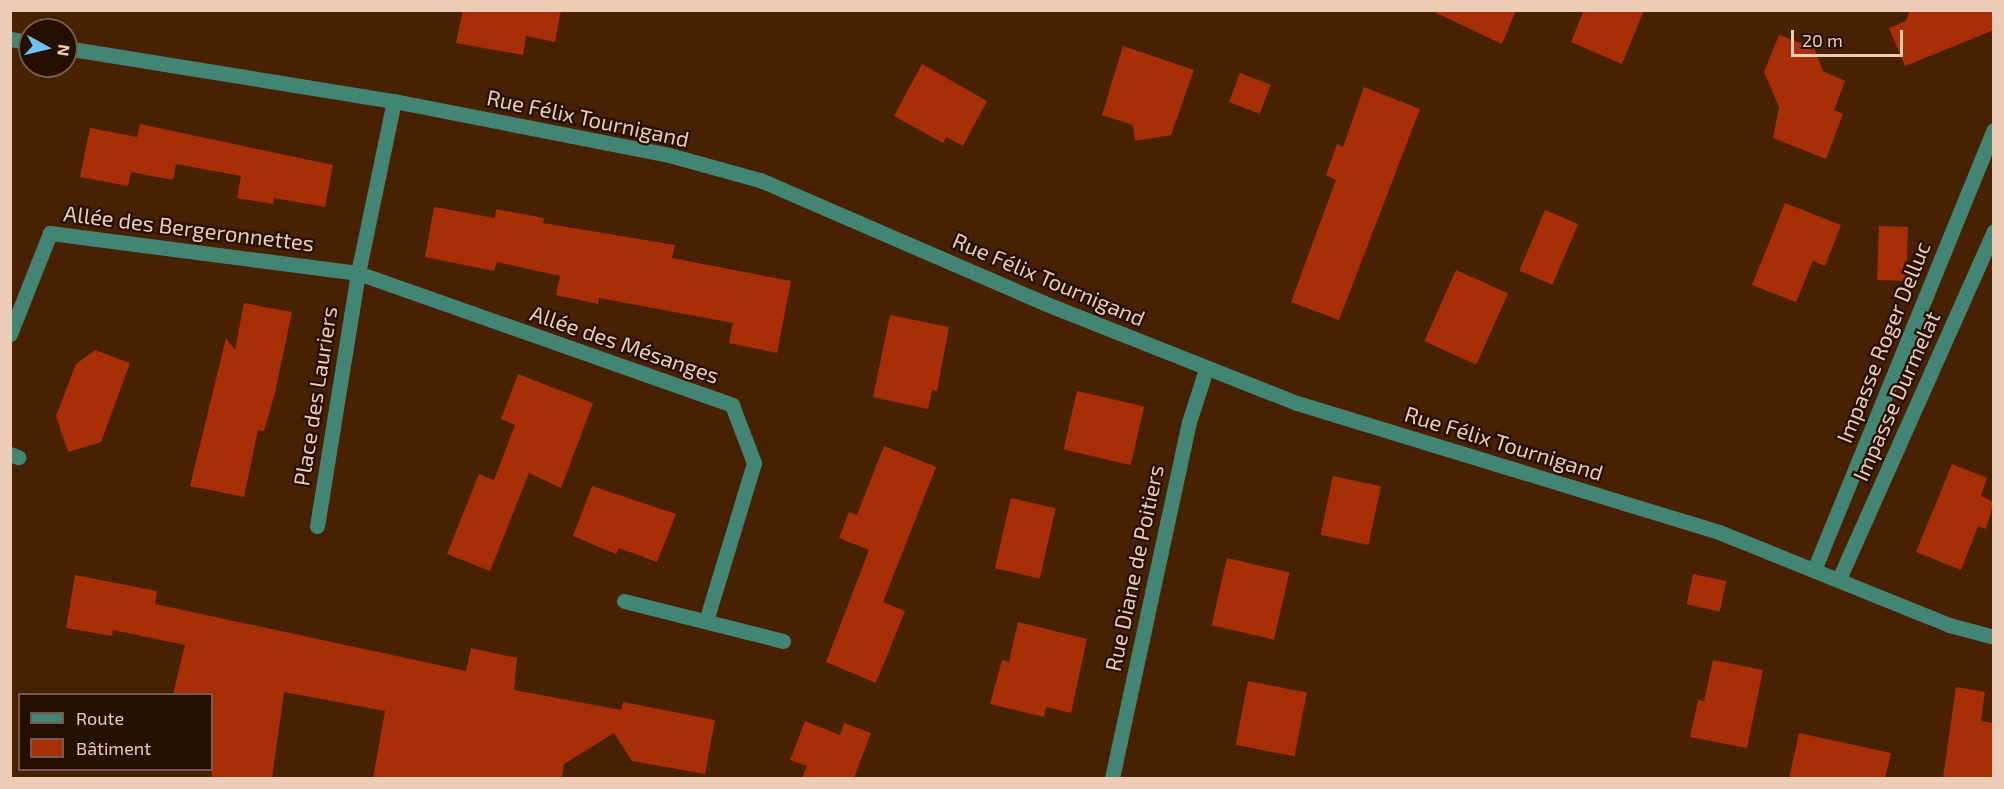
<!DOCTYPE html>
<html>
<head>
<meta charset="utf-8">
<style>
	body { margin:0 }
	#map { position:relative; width:2004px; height:789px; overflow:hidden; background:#482100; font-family:"Exo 2",sans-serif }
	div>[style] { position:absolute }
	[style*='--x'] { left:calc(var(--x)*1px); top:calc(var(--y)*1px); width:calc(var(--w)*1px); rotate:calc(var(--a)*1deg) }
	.building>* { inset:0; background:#a82f05; transform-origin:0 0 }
	.minor>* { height:15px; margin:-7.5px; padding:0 7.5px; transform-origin:7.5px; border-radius:7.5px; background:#428575 }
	span { translate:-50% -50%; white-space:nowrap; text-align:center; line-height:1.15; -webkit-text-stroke:4.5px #250f01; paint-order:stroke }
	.street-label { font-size:22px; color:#ecccb6 }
	.frame { position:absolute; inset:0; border:12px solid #ecccb6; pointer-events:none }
	.legend { position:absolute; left:18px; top:693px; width:195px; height:78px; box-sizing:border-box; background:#250f01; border:2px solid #755b49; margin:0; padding:8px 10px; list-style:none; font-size:18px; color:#ecccb6 }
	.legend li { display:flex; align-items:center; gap:12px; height:30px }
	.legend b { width:30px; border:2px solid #755b49 }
	.north { position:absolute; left:18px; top:18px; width:60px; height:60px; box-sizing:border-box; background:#250f01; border:2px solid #755b49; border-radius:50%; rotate:98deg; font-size:16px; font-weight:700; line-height:24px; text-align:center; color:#ecccb6 }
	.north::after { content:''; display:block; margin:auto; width:21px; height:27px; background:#6ec2f3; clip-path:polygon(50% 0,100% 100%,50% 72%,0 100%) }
	.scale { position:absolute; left:1791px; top:30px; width:112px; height:27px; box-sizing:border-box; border:3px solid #ecccb6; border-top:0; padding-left:8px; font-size:18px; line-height:21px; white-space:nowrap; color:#ecccb6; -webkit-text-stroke:4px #250f01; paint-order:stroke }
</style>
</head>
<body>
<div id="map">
	<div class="building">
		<i style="clip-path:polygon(463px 10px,561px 10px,555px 42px,526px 36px,523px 55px,456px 43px)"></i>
		<i style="clip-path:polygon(1430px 10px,1516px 10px,1502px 44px)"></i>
		<i style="clip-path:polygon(1584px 10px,1644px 10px,1622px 64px,1571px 42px)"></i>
		<i style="clip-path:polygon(1910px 10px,1994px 10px,1994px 30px,1905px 66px,1889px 28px,1906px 21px)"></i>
		<i style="clip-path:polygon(1779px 35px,1814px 48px,1823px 71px,1845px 81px,1834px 110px,1843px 114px,1826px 159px,1773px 138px,1779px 107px,1764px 72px)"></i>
		<i style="clip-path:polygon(1123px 46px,1194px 70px,1171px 135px,1135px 141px,1133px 125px,1102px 115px)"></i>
		<i style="clip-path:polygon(922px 64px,987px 101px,963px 146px,946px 137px,943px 143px,894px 116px)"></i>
		<i style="left:1240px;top:73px;width:33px;height:31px;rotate:21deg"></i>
		<i style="clip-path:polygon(1364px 87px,1420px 109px,1339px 320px,1291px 302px,1336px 180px,1326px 175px,1337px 144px,1343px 147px)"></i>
		<i style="clip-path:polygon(140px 124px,333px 165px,325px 207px,274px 198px,273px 204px,237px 198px,241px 176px,176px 164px,173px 180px,131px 172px,128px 186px,80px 177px,90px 128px,137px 137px)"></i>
		<i style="clip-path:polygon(1785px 203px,1841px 225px,1825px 266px,1813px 261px,1796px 302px,1752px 285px)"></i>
		<i style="clip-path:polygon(434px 207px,495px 218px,496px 209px,544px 218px,543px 223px,675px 245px,672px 258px,791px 281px,777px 353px,729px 343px,733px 323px,599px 298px,598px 304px,556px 295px,560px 276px,497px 262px,494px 271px,425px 257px)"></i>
		<i style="left:1545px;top:210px;width:36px;height:66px;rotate:23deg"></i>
		<i style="left:1879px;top:226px;width:29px;height:54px;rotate:2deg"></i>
		<i style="left:1456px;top:270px;width:57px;height:78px;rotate:24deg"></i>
		<i style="clip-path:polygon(244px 303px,292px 312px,275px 393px,264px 431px,258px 430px,244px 497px,190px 486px,226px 338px,235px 350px)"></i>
		<i style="clip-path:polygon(890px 315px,949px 327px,937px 391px,932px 390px,928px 409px,873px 397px)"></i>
		<i style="clip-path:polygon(95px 350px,130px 363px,101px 442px,68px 452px,56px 416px,76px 364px)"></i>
		<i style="clip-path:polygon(518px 374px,593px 403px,561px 488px,529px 473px,490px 571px,447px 554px,479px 474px,494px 480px,515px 425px,501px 419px)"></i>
		<i style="left:1077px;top:391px;width:69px;height:60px;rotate:13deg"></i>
		<i style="clip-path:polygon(884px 446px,936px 467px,883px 602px,905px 611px,876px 683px,826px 662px,869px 550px,839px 538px,849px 512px,857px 515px)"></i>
		<i style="clip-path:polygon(1952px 464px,1987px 478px,1981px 496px,1994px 502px,1986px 529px,1978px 526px,1961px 570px,1916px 552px)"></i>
		<i style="left:1333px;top:476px;width:49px;height:60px;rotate:12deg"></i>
		<i style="clip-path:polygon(592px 486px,676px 514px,657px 562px,619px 548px,616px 554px,573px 536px)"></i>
		<i style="left:1011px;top:498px;width:46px;height:72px;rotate:13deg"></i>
		<i style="left:1227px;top:558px;width:64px;height:69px;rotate:13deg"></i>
		<i style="left:1693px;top:574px;width:34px;height:31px;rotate:12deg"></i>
		<i style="clip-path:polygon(75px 575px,157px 591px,155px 604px,466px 671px,471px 648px,517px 658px,514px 690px,621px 710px,623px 702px,715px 720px,705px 774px,632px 761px,614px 733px,564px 764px,562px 778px,373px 778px,385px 711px,284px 692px,272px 778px,212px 778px,212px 694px,173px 694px,185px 645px,113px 630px,112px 636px,66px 628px)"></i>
		<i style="clip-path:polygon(1018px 622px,1087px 639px,1071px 713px,1046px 707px,1044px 717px,990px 704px,1002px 660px,1009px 662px)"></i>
		<i style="clip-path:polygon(1713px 660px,1763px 670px,1747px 748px,1690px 737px,1698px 700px,1704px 701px)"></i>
		<i style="left:1248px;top:681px;width:60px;height:65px;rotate:11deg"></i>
		<i style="clip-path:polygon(1956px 687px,1985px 692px,1981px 721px,1994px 723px,1994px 778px,1943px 778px)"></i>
		<i style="clip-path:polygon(805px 721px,840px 735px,844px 723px,871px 733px,854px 778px,802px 778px,807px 766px,790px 760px)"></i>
		<i style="clip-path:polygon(1799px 733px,1891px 753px,1885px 778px,1789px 778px)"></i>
	</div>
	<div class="minor">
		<i style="--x:10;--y:39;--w:20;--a:9"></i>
		<i style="--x:66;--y:48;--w:332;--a:9.2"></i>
		<i style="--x:394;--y:101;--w:280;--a:11.1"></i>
		<i style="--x:669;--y:155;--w:94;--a:15.4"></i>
		<i style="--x:760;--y:180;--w:309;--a:23.4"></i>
		<i style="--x:1044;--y:303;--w:272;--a:21.6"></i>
		<i style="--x:1297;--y:403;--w:441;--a:17"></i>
		<i style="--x:1719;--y:532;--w:248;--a:22"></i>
		<i style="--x:1949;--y:625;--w:47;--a:14.9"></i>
		<i style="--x:10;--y:334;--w:109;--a:-68.4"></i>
		<i style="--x:50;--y:233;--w:311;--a:7.4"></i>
		<i style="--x:358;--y:273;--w:397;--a:19.4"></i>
		<i style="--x:732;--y:405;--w:62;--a:69.2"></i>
		<i style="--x:754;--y:463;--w:165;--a:106.9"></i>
		<i style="--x:10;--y:454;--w:9;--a:21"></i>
		<i style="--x:317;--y:526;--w:256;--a:-80.8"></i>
		<i style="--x:358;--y:273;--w:176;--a:-78.2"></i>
		<i style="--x:1814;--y:570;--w:475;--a:-67.8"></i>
		<i style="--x:1839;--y:579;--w:381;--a:-66"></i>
		<i style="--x:624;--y:601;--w:164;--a:14.1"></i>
		<i style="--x:1112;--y:778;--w:364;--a:-77.8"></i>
		<i style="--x:1189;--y:422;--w:56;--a:-72.2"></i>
	</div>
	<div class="street-label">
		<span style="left:588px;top:118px;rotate:12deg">Rue Félix Tournigand</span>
		<span style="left:189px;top:228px;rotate:7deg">Allée des Bergeronnettes</span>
		<span style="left:1049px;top:279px;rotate:23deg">Rue Félix Tournigand</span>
		<span style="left:1883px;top:342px;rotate:-68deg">Impasse Roger Delluc</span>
		<span style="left:625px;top:344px;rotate:19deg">Allée des Mésanges</span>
		<span style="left:315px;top:396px;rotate:-81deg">Place des Lauriers</span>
		<span style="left:1896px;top:396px;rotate:-66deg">Impasse Durmelat</span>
		<span style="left:1504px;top:443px;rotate:17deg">Rue Félix Tournigand</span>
		<span style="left:1134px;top:568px;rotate:-78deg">Rue Diane de Poitiers</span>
	</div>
	<div class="frame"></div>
	<ul class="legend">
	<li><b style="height:8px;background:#428575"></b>Route</li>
	<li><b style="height:16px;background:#a82f05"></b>Bâtiment</li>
	</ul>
	<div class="north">N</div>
	<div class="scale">20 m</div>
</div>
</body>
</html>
